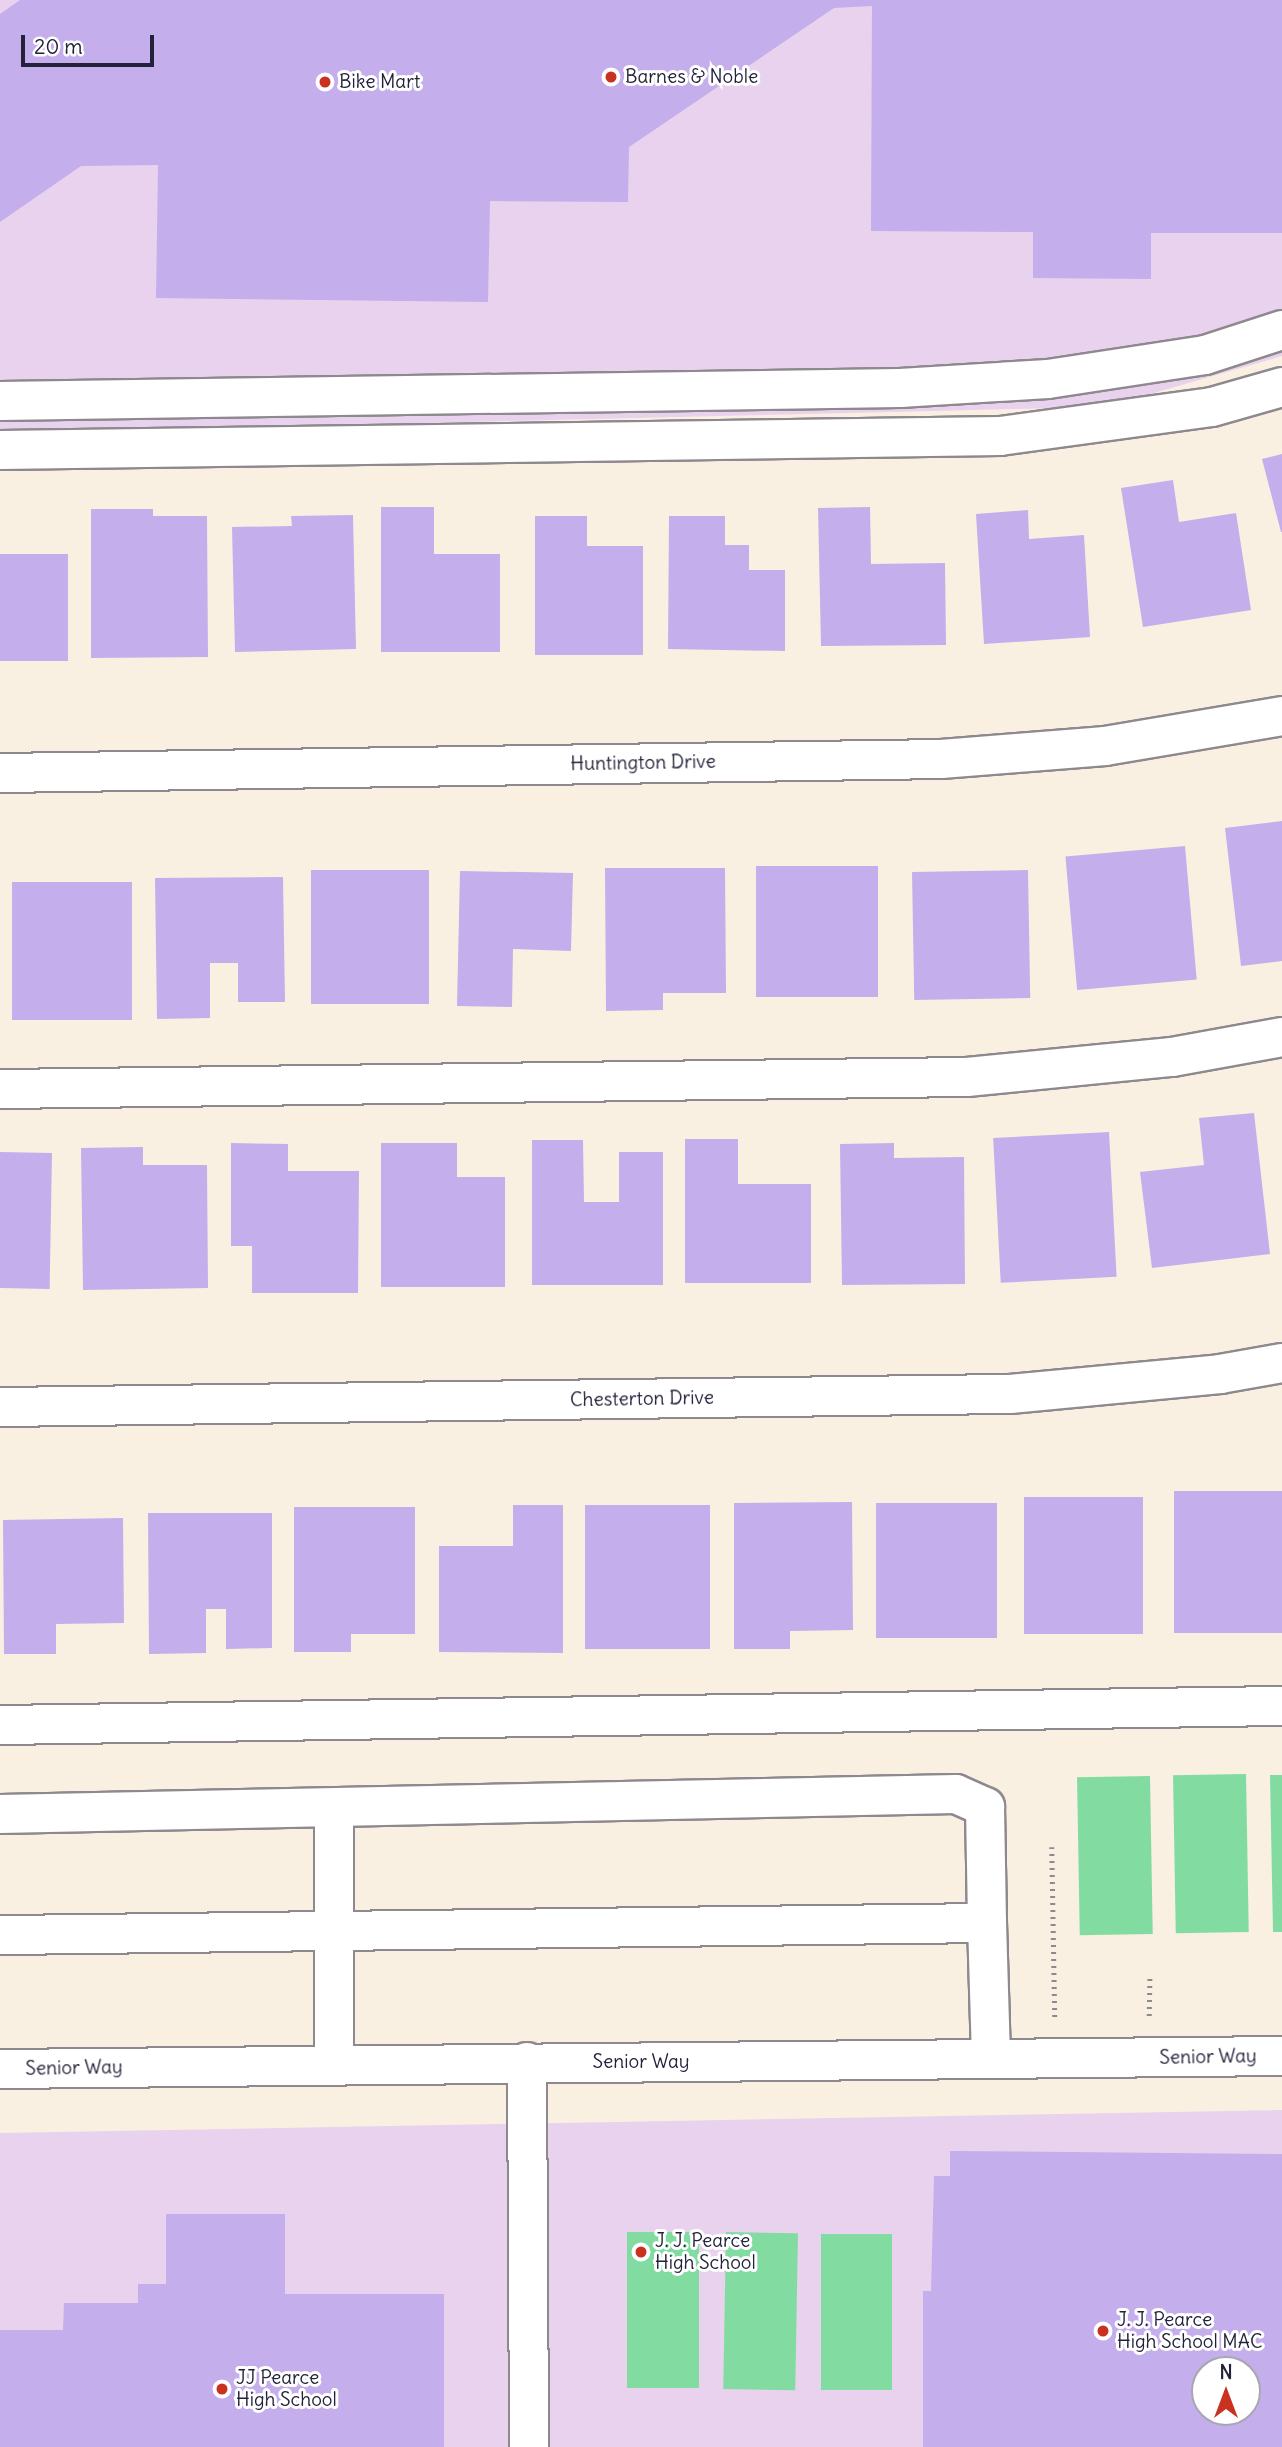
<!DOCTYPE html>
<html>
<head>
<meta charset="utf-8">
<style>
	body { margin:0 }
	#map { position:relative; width:1282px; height:2447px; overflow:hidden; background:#f9f0e2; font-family:Delius,sans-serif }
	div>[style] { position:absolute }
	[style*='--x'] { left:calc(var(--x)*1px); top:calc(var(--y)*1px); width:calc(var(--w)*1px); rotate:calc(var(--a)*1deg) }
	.built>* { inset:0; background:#e9d2ed }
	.green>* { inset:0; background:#82dca1; transform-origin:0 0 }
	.building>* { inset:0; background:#c4aeeb; transform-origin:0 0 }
	.path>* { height:4.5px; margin-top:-2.25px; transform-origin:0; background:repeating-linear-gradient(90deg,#8e898e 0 2px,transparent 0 7px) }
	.roads { filter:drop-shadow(2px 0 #8e898e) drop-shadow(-2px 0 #8e898e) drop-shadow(0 2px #8e898e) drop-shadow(0 -2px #8e898e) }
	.minor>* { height:38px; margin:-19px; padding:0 19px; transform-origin:19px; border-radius:19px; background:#fff }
	.dots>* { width:19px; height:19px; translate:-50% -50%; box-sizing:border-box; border:4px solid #fff; border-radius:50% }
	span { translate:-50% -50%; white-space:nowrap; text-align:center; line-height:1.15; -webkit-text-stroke:6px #fff; paint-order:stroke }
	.poi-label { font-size:19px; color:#22223b }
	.left { translate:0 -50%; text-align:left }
	.street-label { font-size:19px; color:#22223b }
	.north { position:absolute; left:1191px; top:2356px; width:70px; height:70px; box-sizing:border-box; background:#fff; border:2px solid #a7a7b1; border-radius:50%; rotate:0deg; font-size:19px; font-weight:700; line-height:28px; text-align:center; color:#22223b }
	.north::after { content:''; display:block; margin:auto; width:24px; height:32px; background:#c8321e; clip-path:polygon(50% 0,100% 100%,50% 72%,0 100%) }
	.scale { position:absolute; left:21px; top:35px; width:133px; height:32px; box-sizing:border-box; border:4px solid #22223b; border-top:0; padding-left:9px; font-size:21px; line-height:24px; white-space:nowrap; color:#22223b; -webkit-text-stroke:5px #fff; paint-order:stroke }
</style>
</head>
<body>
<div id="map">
	<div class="built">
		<i style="clip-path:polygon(0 0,1282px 0,1282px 356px,1105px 407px,0 433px)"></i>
		<i style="clip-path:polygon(evenodd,1282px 2110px,1282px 2447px,0 2447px,0 2133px,1282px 2110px,1205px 2370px,1247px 2370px,1247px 2412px,1205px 2412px,1205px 2370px)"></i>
	</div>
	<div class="green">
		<i style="left:1246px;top:1774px;width:158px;height:73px;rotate:89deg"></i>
		<i style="clip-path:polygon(1270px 1775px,1282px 1775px,1282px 1932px,1273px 1932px)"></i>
		<i style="left:1150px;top:1776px;width:158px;height:73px;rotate:89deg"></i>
		<i style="left:627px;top:2232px;width:72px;height:156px"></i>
		<i style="left:726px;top:2232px;width:72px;height:157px;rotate:1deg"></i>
		<i style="left:821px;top:2234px;width:71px;height:156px"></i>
	</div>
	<div class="building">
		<i style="clip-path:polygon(20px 0,1282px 0,1282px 233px,1151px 233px,1151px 279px,1033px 278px,1033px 232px,871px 231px,872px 6px,834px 8px,629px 147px,628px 202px,490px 201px,488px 302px,156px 298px,158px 165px,81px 166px,0 222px,0 14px)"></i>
		<i style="clip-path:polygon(1282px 454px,1282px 532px,1281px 532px,1262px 459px)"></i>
		<i style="clip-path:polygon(1173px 480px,1179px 522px,1236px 513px,1251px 610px,1143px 627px,1121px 488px)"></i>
		<i style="clip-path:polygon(381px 507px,434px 507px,434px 554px,500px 554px,500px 652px,381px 652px)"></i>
		<i style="clip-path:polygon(870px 507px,871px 564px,945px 563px,946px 645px,821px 646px,818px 508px)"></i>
		<i style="clip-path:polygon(91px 509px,153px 509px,153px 516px,207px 516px,208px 657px,91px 658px)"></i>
		<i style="clip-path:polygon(1028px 510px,1029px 539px,1084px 535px,1090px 637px,984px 644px,976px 514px)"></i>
		<i style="clip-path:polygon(353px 515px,356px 649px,235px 652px,232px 527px,292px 526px,291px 516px)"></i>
		<i style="clip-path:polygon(535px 516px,587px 516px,587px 546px,643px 546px,643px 655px,535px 655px)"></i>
		<i style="clip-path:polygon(669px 516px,725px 516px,725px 545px,749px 545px,749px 570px,785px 570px,785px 651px,668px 649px)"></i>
		<i style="left:0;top:554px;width:68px;height:107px"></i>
		<i style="clip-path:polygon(1282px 821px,1282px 961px,1241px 966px,1225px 828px)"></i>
		<i style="left:1185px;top:846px;width:134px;height:120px;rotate:85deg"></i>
		<i style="left:756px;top:866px;width:122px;height:131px"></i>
		<i style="clip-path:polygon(605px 868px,725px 868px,726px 993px,663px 993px,663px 1010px,606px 1011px)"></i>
		<i style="left:311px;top:870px;width:118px;height:134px"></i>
		<i style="left:1028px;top:870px;width:128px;height:116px;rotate:89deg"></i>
		<i style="clip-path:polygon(460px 871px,573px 873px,571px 951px,513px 949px,512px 1007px,457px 1006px)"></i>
		<i style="clip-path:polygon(283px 877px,285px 1002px,238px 1002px,238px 963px,210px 963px,210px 1018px,157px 1019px,155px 878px)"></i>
		<i style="left:12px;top:882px;width:120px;height:138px"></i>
		<i style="clip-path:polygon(1254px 1113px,1270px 1254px,1152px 1268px,1140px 1172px,1204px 1165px,1199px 1118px)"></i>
		<i style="left:1109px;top:1132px;width:145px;height:116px;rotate:87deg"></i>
		<i style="clip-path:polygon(685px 1139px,738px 1139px,738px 1184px,811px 1184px,811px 1283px,685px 1283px)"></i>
		<i style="clip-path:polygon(532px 1140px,583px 1140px,584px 1202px,619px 1202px,619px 1152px,663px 1152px,663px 1285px,532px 1285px)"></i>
		<i style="clip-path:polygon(231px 1143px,288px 1144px,288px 1171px,359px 1171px,358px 1293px,252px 1293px,252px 1246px,231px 1246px)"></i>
		<i style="clip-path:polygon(381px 1143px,457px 1143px,457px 1177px,505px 1177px,505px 1287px,381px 1287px)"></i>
		<i style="clip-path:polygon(894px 1143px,894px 1158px,964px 1157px,965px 1284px,842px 1285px,840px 1144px)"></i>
		<i style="clip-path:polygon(143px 1147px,143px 1165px,207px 1165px,208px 1288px,83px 1290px,81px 1148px)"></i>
		<i style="left:0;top:1152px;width:52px;height:136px;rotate:1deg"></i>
		<i style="left:1282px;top:1491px;width:142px;height:108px;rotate:90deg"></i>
		<i style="left:1024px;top:1497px;width:119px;height:137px"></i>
		<i style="clip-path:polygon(852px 1502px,853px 1630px,790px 1631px,790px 1649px,734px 1649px,734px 1503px)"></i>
		<i style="left:997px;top:1503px;width:135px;height:121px;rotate:90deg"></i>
		<i style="clip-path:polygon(513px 1505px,563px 1505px,563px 1653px,439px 1652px,439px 1546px,513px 1546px)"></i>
		<i style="left:585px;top:1505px;width:125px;height:144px"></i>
		<i style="clip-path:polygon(294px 1507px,415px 1507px,415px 1634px,351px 1634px,351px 1652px,294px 1652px)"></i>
		<i style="clip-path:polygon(148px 1513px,272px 1513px,272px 1648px,226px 1649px,226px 1609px,206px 1609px,206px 1653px,149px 1654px)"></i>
		<i style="clip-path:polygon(123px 1518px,124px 1623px,56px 1624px,56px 1654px,4px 1654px,3px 1520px)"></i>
		<i style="clip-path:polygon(evenodd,950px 2151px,1282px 2154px,1282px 2447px,923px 2447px,923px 2291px,931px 2291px,934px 2176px,950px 2176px,950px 2151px,1205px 2370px,1247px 2370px,1247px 2412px,1205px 2412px,1205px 2370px)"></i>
		<i style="clip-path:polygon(166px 2214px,285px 2214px,285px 2294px,444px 2294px,444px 2447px,0 2447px,0 2330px,63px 2330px,64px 2303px,138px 2303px,138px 2284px,166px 2284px)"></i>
	</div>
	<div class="path">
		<i style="--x:1052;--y:1847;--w:170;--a:89"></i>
		<i style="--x:1149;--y:2016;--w:39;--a:-89"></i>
	</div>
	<div class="roads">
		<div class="minor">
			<i style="--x:0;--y:401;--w:900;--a:-0.83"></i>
			<i style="--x:900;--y:388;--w:148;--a:-3.5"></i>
			<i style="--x:1048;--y:379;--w:159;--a:-8.7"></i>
			<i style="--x:1205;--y:355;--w:81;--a:-18"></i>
			<i style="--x:0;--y:450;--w:1000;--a:-0.8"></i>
			<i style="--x:1000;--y:436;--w:214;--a:-7.8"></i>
			<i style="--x:1212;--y:407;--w:73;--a:-15.9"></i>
			<i style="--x:0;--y:773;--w:941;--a:-0.85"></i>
			<i style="--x:941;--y:759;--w:165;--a:-4.5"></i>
			<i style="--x:1105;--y:746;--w:180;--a:-9.6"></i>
			<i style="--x:0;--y:1089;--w:967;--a:-0.71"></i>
			<i style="--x:967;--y:1077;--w:206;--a:-5.6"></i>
			<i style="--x:1172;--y:1057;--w:112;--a:-10.3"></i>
			<i style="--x:0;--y:1407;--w:1010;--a:-0.74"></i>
			<i style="--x:1010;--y:1394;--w:211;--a:-5.4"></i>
			<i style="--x:1220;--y:1374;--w:63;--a:-10.1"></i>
			<i style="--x:0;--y:1725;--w:1282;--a:-0.85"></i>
			<i style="--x:0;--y:1814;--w:956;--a:-1.2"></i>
			<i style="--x:956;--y:1794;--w:32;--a:24"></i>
			<i style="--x:985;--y:1807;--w:116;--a:89"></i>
			<i style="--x:987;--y:1923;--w:987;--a:179.3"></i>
			<i style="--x:987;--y:1923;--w:136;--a:88.3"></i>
			<i style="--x:527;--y:2062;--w:385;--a:89.7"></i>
			<i style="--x:334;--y:2065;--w:256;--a:-90"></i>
			<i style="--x:0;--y:2069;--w:1282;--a:-0.58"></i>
		</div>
	</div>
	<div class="dots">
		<i style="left:611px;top:77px;background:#c8321e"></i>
		<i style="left:325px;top:82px;background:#c8321e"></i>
		<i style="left:641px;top:2252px;background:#c8321e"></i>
		<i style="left:1103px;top:2331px;background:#c8321e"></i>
		<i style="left:222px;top:2389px;background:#c8321e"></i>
	</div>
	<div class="poi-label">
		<span class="left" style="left:625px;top:77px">Barnes &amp; Noble</span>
		<span class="left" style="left:339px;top:82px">Bike Mart</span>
		<span class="left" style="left:655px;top:2252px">J. J. Pearce<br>High School</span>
		<span class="left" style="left:1117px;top:2331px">J. J. Pearce<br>High School MAC</span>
		<span class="left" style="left:236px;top:2389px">JJ Pearce<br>High School</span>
	</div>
	<div class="street-label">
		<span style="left:643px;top:763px;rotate:-1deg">Huntington Drive</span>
		<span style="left:642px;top:1399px;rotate:-1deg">Chesterton Drive</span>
		<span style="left:1208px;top:2057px;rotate:-1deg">Senior Way</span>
		<span style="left:641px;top:2062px">Senior Way</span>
		<span style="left:74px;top:2068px;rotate:-1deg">Senior Way</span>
	</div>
	<div class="north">N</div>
	<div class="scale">20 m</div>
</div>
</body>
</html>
